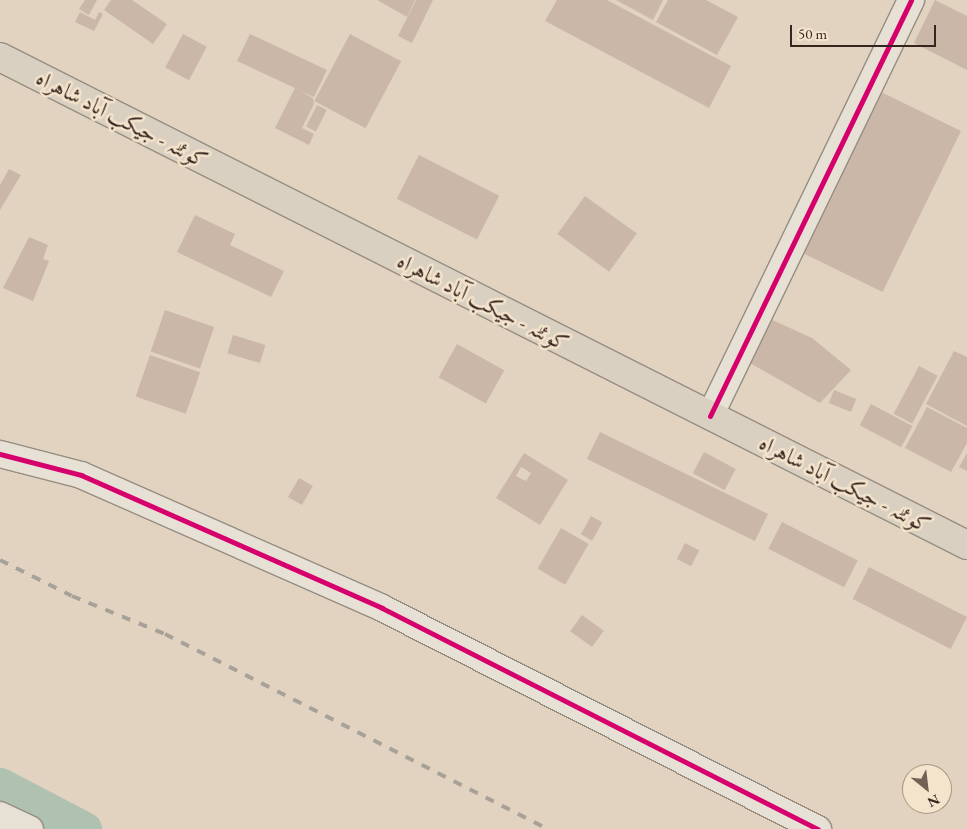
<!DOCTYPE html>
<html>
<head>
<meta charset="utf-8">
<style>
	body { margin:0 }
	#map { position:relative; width:967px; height:829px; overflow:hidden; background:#e1d3bf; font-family:"EB Garamond",Amiri,serif }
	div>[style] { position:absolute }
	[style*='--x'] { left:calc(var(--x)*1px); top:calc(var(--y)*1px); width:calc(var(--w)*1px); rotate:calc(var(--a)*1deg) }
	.river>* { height:35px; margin:-17.5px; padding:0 17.5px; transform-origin:17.5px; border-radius:17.5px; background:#afc1b1 }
	.building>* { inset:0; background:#cbb7a8; transform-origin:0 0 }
	.roads { filter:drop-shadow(1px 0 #968d81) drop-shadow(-1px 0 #968d81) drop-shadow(0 1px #968d81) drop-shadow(0 -1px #968d81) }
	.minor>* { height:26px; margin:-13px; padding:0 13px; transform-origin:13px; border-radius:13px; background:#e7e0d5 }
	.highway>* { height:28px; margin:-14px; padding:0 14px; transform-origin:14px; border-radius:14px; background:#dad0c1 }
	.rail>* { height:4px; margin-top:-2px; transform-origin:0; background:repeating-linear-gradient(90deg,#a8a198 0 9px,transparent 0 18px) }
	.cycleway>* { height:5px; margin:-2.5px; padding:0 2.5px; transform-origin:2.5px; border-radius:2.5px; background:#d6006c }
	span { translate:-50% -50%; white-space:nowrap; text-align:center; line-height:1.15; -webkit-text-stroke:5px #f5e4cc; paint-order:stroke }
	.street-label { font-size:22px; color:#36251e }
	.north { position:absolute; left:902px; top:764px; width:50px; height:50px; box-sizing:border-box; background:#f5e4cc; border:1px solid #a99886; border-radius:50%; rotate:151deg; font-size:14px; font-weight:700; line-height:20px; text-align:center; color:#36251e }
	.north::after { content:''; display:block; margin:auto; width:18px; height:22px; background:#726256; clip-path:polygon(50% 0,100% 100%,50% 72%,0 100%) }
	.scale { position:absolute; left:790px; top:25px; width:146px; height:22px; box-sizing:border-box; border:2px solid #36251e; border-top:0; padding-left:6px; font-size:15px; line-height:18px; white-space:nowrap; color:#36251e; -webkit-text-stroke:4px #f5e4cc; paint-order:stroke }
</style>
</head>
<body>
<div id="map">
	<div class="river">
		<i style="--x:0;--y:785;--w:95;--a:27.6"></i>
	</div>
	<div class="building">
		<i style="clip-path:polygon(85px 0,97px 0,89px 15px,79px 9px)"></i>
		<i style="clip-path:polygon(111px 0,132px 0,167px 24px,153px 44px,104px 10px)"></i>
		<i style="clip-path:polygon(377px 0,415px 0,407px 17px)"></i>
		<i style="clip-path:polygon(416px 0,433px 0,412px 43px,398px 36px)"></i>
		<i style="clip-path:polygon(557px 0,607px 0,731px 66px,709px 108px,545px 21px)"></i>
		<i style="clip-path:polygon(616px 0,663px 0,653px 20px)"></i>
		<i style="clip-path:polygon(668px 0,706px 0,738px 17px,717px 55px,656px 22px)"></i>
		<i style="clip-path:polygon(935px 0,967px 16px,967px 70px,914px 43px)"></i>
		<i style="clip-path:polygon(80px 12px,95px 20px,99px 12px,103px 14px,94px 31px,75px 22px)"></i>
		<i style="left:183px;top:34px;width:27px;height:38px;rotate:28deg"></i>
		<i style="clip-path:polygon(250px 34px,327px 70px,314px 97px,300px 91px,313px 98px,314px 104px,302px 128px,314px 134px,309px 145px,275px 128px,295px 88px,237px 61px)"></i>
		<i style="left:350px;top:34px;width:58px;height:76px;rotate:28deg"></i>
		<i style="left:881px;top:92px;width:89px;height:179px;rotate:26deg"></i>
		<i style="left:317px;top:105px;width:11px;height:24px;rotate:27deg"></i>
		<i style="left:419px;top:155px;width:90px;height:49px;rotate:27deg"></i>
		<i style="clip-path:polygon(9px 169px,21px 175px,0 210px,0 185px)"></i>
		<i style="left:585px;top:196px;width:64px;height:47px;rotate:36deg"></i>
		<i style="clip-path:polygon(195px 215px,235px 234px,230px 245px,284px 271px,271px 297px,177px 252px)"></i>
		<i style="clip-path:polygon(29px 237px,48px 245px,43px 259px,49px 261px,33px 301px,3px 288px)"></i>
		<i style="left:165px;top:310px;width:52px;height:44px;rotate:19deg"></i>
		<i style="clip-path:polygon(759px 314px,812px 338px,851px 370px,820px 403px,750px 363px)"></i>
		<i style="left:233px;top:335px;width:34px;height:19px;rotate:17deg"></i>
		<i style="left:457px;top:344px;width:54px;height:38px;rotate:29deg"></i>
		<i style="clip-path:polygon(954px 351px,967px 357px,967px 426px,926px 404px)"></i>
		<i style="left:150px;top:355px;width:53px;height:44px;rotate:19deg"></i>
		<i style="left:919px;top:366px;width:21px;height:54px;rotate:28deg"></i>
		<i style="left:834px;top:390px;width:24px;height:14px;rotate:22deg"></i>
		<i style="left:871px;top:404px;width:47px;height:24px;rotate:28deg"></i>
		<i style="clip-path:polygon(927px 407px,967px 428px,967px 443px,951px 472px,905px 448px)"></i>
		<i style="left:600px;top:432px;width:187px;height:30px;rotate:26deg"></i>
		<i style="left:704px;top:452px;width:36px;height:24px;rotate:28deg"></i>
		<i style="clip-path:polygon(evenodd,524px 453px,568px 480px,540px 525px,496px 498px,524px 453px,521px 467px,531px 473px,526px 481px,516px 476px,521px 467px)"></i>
		<i style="clip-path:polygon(967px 453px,967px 471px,959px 467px)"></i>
		<i style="left:299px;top:478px;width:16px;height:22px;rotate:30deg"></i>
		<i style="left:591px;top:516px;width:13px;height:21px;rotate:29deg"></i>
		<i style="left:782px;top:522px;width:85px;height:30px;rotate:27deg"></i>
		<i style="left:561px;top:528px;width:32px;height:47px;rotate:30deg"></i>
		<i style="left:685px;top:543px;width:16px;height:18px;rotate:27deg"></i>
		<i style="left:869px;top:567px;width:110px;height:36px;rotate:27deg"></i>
		<i style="left:582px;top:615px;width:27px;height:20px;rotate:36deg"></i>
	</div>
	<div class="roads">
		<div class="minor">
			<i style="--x:710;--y:416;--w:462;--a:-64.2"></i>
			<i style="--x:0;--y:454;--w:84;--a:14.5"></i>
			<i style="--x:81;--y:475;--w:329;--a:23.8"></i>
			<i style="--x:382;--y:608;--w:489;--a:26.9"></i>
			<i style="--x:0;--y:815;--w:33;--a:25"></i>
		</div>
		<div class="highway">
			<i style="--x:0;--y:57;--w:1083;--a:26.78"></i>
		</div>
	</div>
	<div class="rail">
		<i style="--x:0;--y:560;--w:80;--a:26.6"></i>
		<i style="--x:72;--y:596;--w:100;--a:22.2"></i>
		<i style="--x:165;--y:634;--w:429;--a:27"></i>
	</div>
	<div class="cycleway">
		<i style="--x:710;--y:416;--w:462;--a:-64.2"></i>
		<i style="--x:0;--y:454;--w:84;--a:14.5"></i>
		<i style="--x:81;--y:475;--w:329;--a:23.8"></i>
		<i style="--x:382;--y:608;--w:489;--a:26.9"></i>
	</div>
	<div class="street-label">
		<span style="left:122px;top:119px;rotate:27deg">کوئٹہ - جیکب آباد شاہراہ</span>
		<span style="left:483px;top:302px;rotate:27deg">کوئٹہ - جیکب آباد شاہراہ</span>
		<span style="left:845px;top:484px;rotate:27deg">کوئٹہ - جیکب آباد شاہراہ</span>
	</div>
	<div class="north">N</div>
	<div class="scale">50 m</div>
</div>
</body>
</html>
